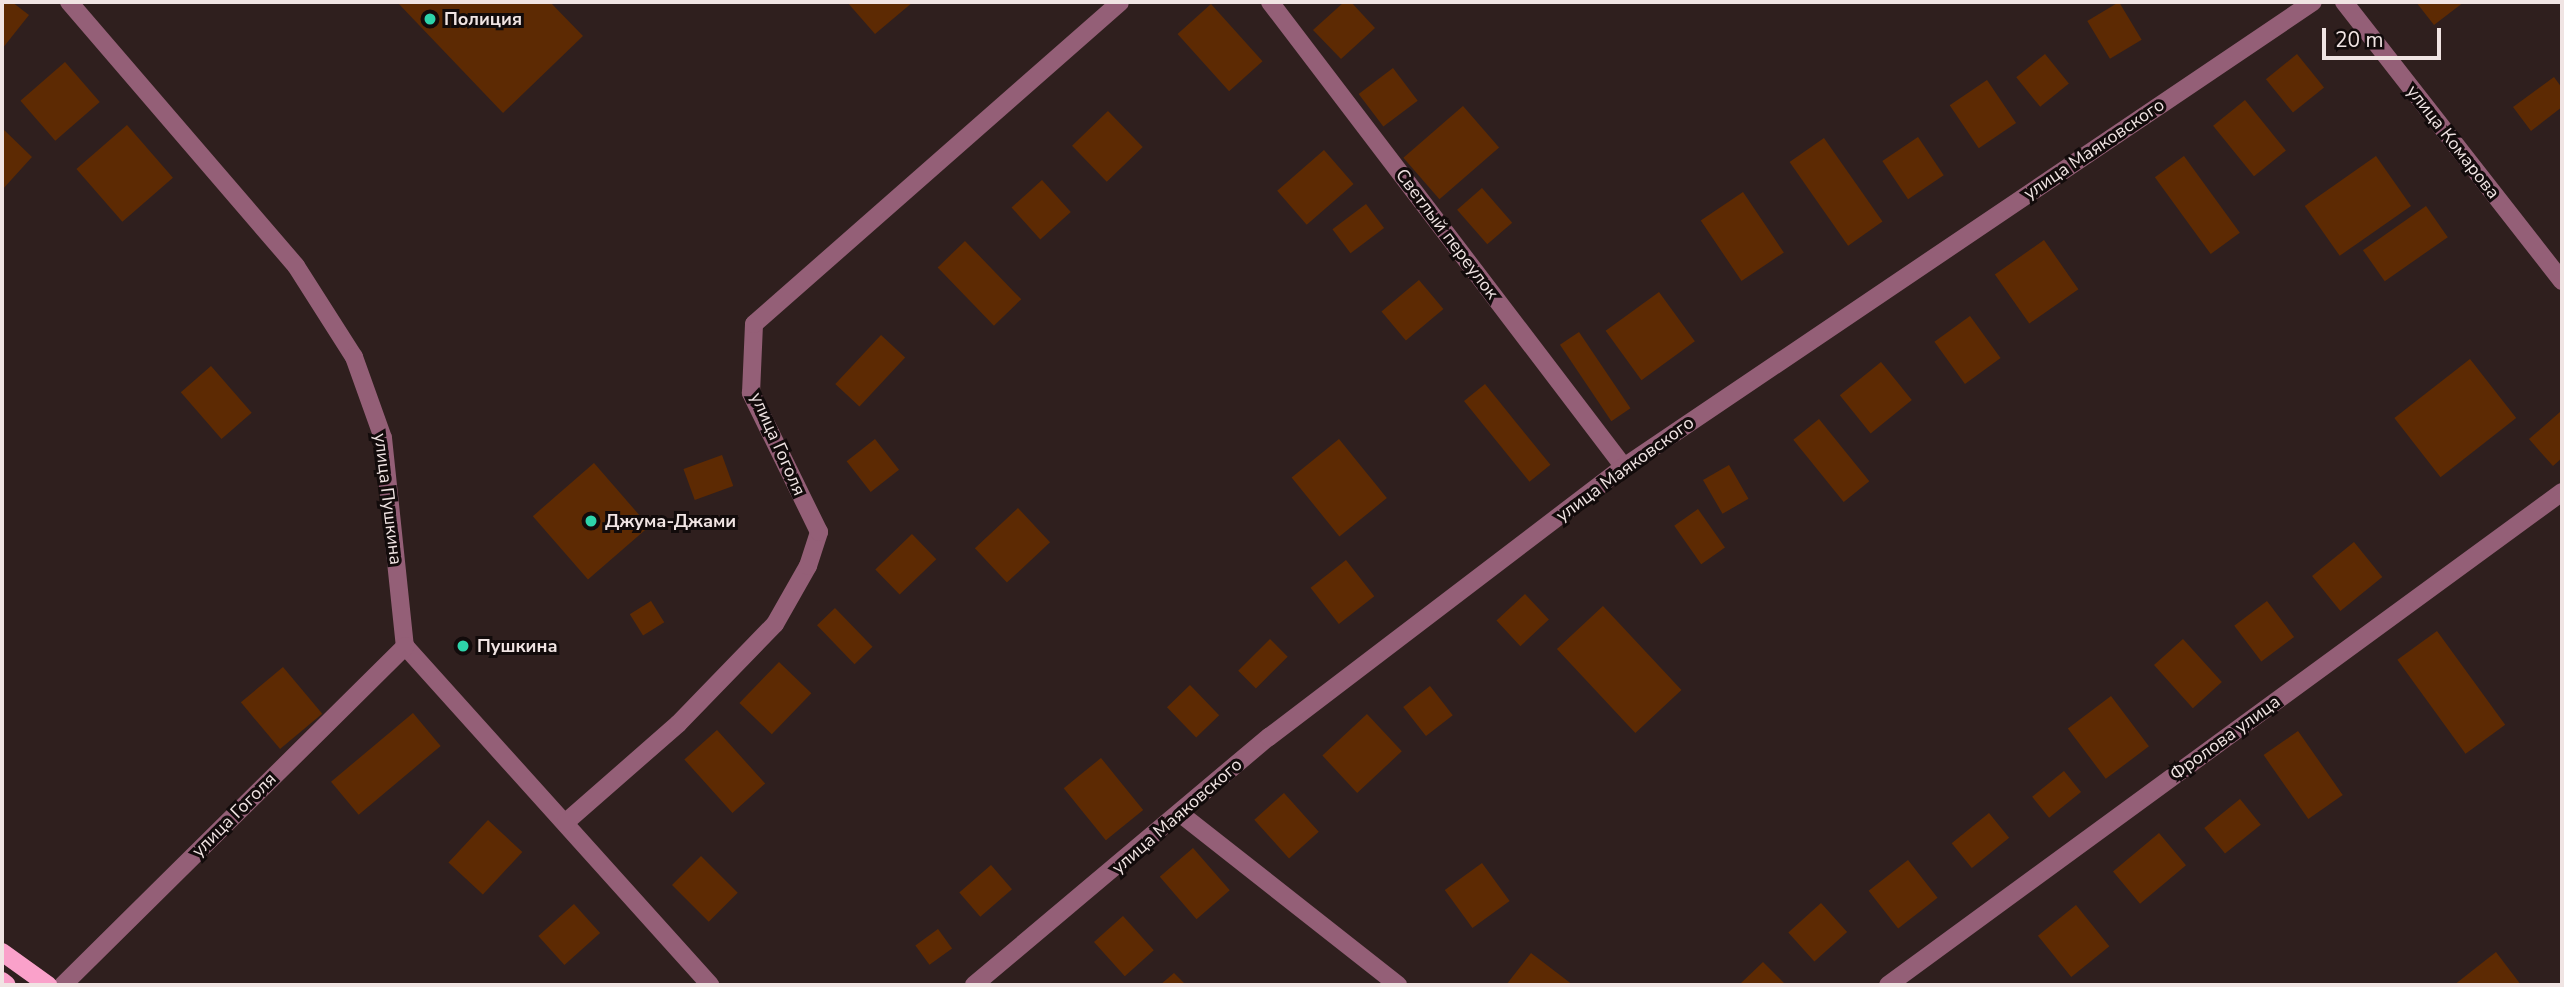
<!DOCTYPE html>
<html>
<head>
<meta charset="utf-8">
<style>
	body { margin:0 }
	#map { position:relative; width:2564px; height:987px; overflow:hidden; background:#2f1f1e; font-family:"Nunito Sans",sans-serif }
	div>[style] { position:absolute }
	[style*='--x'] { left:calc(var(--x)*1px); top:calc(var(--y)*1px); width:calc(var(--w)*1px); rotate:calc(var(--a)*1deg) }
	.building>* { inset:0; background:#5d2a03; transform-origin:0 0 }
	.minor>* { height:18px; margin:-9px; padding:0 9px; transform-origin:9px; border-radius:9px; background:#945f77 }
	.major>* { height:18px; margin:-9px; padding:0 9px; transform-origin:9px; border-radius:9px; background:#faa1ca }
	.dots>* { width:19px; height:19px; translate:-50% -50%; box-sizing:border-box; border:4px solid #120b0b; border-radius:50% }
	span { translate:-50% -50%; white-space:nowrap; text-align:center; line-height:1.15; -webkit-text-stroke:6px #120b0b; paint-order:stroke }
	.poi-label { font-size:18px; color:#f0e4e3; font-weight:700 }
	.left { translate:0 -50%; text-align:left }
	.street-label { font-size:18px; color:#f0e4e3 }
	.frame { position:absolute; inset:0; border:4px solid #f0e4e3; pointer-events:none }
	.scale { position:absolute; left:2322px; top:28px; width:119px; height:32px; box-sizing:border-box; border:4px solid #f0e4e3; border-top:0; padding-left:9px; font-size:21px; line-height:24px; white-space:nowrap; color:#f0e4e3; -webkit-text-stroke:5px #120b0b; paint-order:stroke }
</style>
</head>
<body>
<div id="map">
	<div class="building">
		<i style="clip-path:polygon(2px 2px,12px 2px,29px 15px,2px 49px)"></i>
		<i style="clip-path:polygon(397px 2px,550px 2px,583px 36px,503px 113px)"></i>
		<i style="clip-path:polygon(847px 2px,913px 2px,875px 34px)"></i>
		<i style="clip-path:polygon(1344px 2px,1351px 2px,1375px 28px,1341px 59px,1313px 30px)"></i>
		<i style="left:2119px;top:2px;width:44px;height:37px;rotate:59deg"></i>
		<i style="clip-path:polygon(2416px 2px,2464px 2px,2434px 25px)"></i>
		<i style="left:1211px;top:4px;width:77px;height:45px;rotate:48deg"></i>
		<i style="left:2045px;top:54px;width:38px;height:37px;rotate:51deg"></i>
		<i style="left:2297px;top:54px;width:43px;height:40px;rotate:51deg"></i>
		<i style="left:65px;top:62px;width:53px;height:59px;rotate:49deg"></i>
		<i style="left:1393px;top:68px;width:41px;height:43px;rotate:53deg"></i>
		<i style="clip-path:polygon(2554px 77px,2562px 88px,2562px 107px,2531px 131px,2513px 107px)"></i>
		<i style="left:1987px;top:80px;width:52px;height:45px;rotate:56deg"></i>
		<i style="left:2245px;top:100px;width:65px;height:41px;rotate:51deg"></i>
		<i style="left:1463px;top:106px;width:55px;height:79px;rotate:49deg"></i>
		<i style="left:1108px;top:111px;width:50px;height:50px;rotate:46deg"></i>
		<i style="left:127px;top:125px;width:70px;height:67px;rotate:49deg"></i>
		<i style="clip-path:polygon(2px 128px,32px 157px,2px 190px)"></i>
		<i style="left:1918px;top:137px;width:46px;height:43px;rotate:56deg"></i>
		<i style="left:1824px;top:138px;width:102px;height:42px;rotate:55deg"></i>
		<i style="left:1324px;top:150px;width:45px;height:62px;rotate:49deg"></i>
		<i style="left:2184px;top:156px;width:95px;height:36px;rotate:54deg"></i>
		<i style="left:2376px;top:156px;width:61px;height:87px;rotate:55deg"></i>
		<i style="left:1042px;top:180px;width:43px;height:41px;rotate:48deg"></i>
		<i style="left:1482px;top:188px;width:46px;height:33px;rotate:49deg"></i>
		<i style="left:1743px;top:192px;width:73px;height:51px;rotate:56deg"></i>
		<i style="left:1366px;top:204px;width:30px;height:42px;rotate:53deg"></i>
		<i style="left:2426px;top:206px;width:38px;height:77px;rotate:55deg"></i>
		<i style="left:2044px;top:240px;width:60px;height:60px;rotate:55deg"></i>
		<i style="left:965px;top:241px;width:81px;height:38px;rotate:46deg"></i>
		<i style="left:1419px;top:280px;width:38px;height:49px;rotate:50deg"></i>
		<i style="left:1659px;top:292px;width:61px;height:66px;rotate:54deg"></i>
		<i style="left:1970px;top:316px;width:52px;height:44px;rotate:54deg"></i>
		<i style="left:1579px;top:332px;width:92px;height:23px;rotate:56deg"></i>
		<i style="left:881px;top:335px;width:33px;height:67px;rotate:43deg"></i>
		<i style="left:2470px;top:359px;width:75px;height:96px;rotate:52deg"></i>
		<i style="left:1881px;top:362px;width:49px;height:53px;rotate:51deg"></i>
		<i style="left:211px;top:366px;width:62px;height:40px;rotate:49deg"></i>
		<i style="left:1485px;top:384px;width:104px;height:27px;rotate:51deg"></i>
		<i style="clip-path:polygon(2560px 412px,2562px 458px,2553px 466px,2529px 439px)"></i>
		<i style="left:1819px;top:419px;width:80px;height:33px;rotate:51deg"></i>
		<i style="left:875px;top:439px;width:39px;height:36px;rotate:52deg"></i>
		<i style="left:1339px;top:439px;width:76px;height:61px;rotate:51deg"></i>
		<i style="left:722px;top:455px;width:33px;height:41px;rotate:70deg"></i>
		<i style="left:594px;top:463px;width:84px;height:81px;rotate:49deg"></i>
		<i style="left:1729px;top:465px;width:39px;height:30px;rotate:60deg"></i>
		<i style="left:1018px;top:508px;width:47px;height:59px;rotate:47deg"></i>
		<i style="left:1698px;top:509px;width:47px;height:29px;rotate:55deg"></i>
		<i style="left:912px;top:534px;width:35px;height:51px;rotate:46deg"></i>
		<i style="left:2354px;top:542px;width:45px;height:54px;rotate:51deg"></i>
		<i style="left:1346px;top:560px;width:46px;height:45px;rotate:52deg"></i>
		<i style="left:1525px;top:594px;width:35px;height:39px;rotate:47deg"></i>
		<i style="left:651px;top:601px;width:25px;height:25px;rotate:58deg"></i>
		<i style="left:2267px;top:601px;width:45px;height:41px;rotate:53deg"></i>
		<i style="left:1603px;top:606px;width:115px;height:63px;rotate:47deg"></i>
		<i style="left:835px;top:608px;width:54px;height:25px;rotate:46deg"></i>
		<i style="left:2437px;top:631px;width:116px;height:49px;rotate:54deg"></i>
		<i style="left:1270px;top:639px;width:25px;height:45px;rotate:45deg"></i>
		<i style="left:2183px;top:639px;width:58px;height:39px;rotate:48deg"></i>
		<i style="left:779px;top:662px;width:45px;height:57px;rotate:44deg"></i>
		<i style="left:283px;top:667px;width:61px;height:55px;rotate:50deg"></i>
		<i style="left:1190px;top:685px;width:42px;height:32px;rotate:46deg"></i>
		<i style="left:1430px;top:686px;width:37px;height:34px;rotate:52deg"></i>
		<i style="left:2111px;top:696px;width:63px;height:54px;rotate:53deg"></i>
		<i style="left:413px;top:713px;width:43px;height:107px;rotate:50deg"></i>
		<i style="left:1367px;top:714px;width:51px;height:61px;rotate:47deg"></i>
		<i style="left:717px;top:730px;width:72px;height:44px;rotate:48deg"></i>
		<i style="left:2298px;top:731px;width:78px;height:42px;rotate:55deg"></i>
		<i style="left:1101px;top:758px;width:67px;height:48px;rotate:51deg"></i>
		<i style="left:2064px;top:771px;width:27px;height:41px;rotate:51deg"></i>
		<i style="left:1284px;top:793px;width:52px;height:40px;rotate:48deg"></i>
		<i style="left:2240px;top:799px;width:33px;height:46px;rotate:51deg"></i>
		<i style="left:1989px;top:813px;width:32px;height:48px;rotate:51deg"></i>
		<i style="left:488px;top:820px;width:47px;height:58px;rotate:43deg"></i>
		<i style="left:2159px;top:833px;width:42px;height:60px;rotate:50deg"></i>
		<i style="left:1193px;top:848px;width:56px;height:44px;rotate:49deg"></i>
		<i style="left:701px;top:856px;width:52px;height:41px;rotate:45deg"></i>
		<i style="left:1908px;top:860px;width:48px;height:50px;rotate:52deg"></i>
		<i style="left:1482px;top:863px;width:47px;height:46px;rotate:54deg"></i>
		<i style="left:991px;top:865px;width:32px;height:42px;rotate:49deg"></i>
		<i style="left:1821px;top:903px;width:39px;height:44px;rotate:48deg"></i>
		<i style="left:574px;top:904px;width:39px;height:48px;rotate:48deg"></i>
		<i style="left:2076px;top:905px;width:53px;height:49px;rotate:51deg"></i>
		<i style="left:1123px;top:916px;width:46px;height:39px;rotate:48deg"></i>
		<i style="left:938px;top:929px;width:24px;height:28px;rotate:54deg"></i>
		<i style="clip-path:polygon(2496px 952px,2521px 985px,2454px 985px)"></i>
		<i style="clip-path:polygon(1531px 953px,1573px 985px,1506px 985px)"></i>
		<i style="clip-path:polygon(1763px 962px,1786px 985px,1739px 985px)"></i>
		<i style="clip-path:polygon(1174px 973px,1186px 985px,1160px 985px)"></i>
	</div>
	<div class="minor">
		<i style="--x:69;--y:2;--w:348;--a:49.3"></i>
		<i style="--x:296;--y:266;--w:108;--a:57.5"></i>
		<i style="--x:354;--y:357;--w:86;--a:70.3"></i>
		<i style="--x:383;--y:438;--w:209;--a:84"></i>
		<i style="--x:405;--y:646;--w:456;--a:48"></i>
		<i style="--x:1270;--y:2;--w:584;--a:52.72"></i>
		<i style="--x:2344;--y:2;--w:354;--a:52"></i>
		<i style="--x:1182;--y:815;--w:275;--a:38.2"></i>
		<i style="--x:566;--y:822;--w:149;--a:-41.2"></i>
		<i style="--x:678;--y:724;--w:139;--a:-45.9"></i>
		<i style="--x:775;--y:624;--w:67;--a:-60.4"></i>
		<i style="--x:808;--y:566;--w:36;--a:-72"></i>
		<i style="--x:819;--y:532;--w:155;--a:-116.1"></i>
		<i style="--x:751;--y:393;--w:69;--a:-87.5"></i>
		<i style="--x:754;--y:324;--w:487;--a:-41.3"></i>
		<i style="--x:63;--y:985;--w:482;--a:-44.7"></i>
		<i style="--x:974;--y:985;--w:385;--a:-40.1"></i>
		<i style="--x:1269;--y:737;--w:446;--a:-37.3"></i>
		<i style="--x:1624;--y:467;--w:831;--a:-34.02"></i>
		<i style="--x:1888;--y:985;--w:835;--a:-36.18"></i>
	</div>
	<div class="major">
		<i style="--x:2;--y:952;--w:57;--a:35.7"></i>
		<i style="--x:2;--y:981;--w:6;--a:39"></i>
	</div>
	<div class="dots">
		<i style="left:430px;top:19px;background:#2ed4aa"></i>
		<i style="left:591px;top:521px;background:#2ed4aa"></i>
		<i style="left:463px;top:646px;background:#2ed4aa"></i>
	</div>
	<div class="poi-label">
		<span class="left" style="left:444px;top:19px">Полиция</span>
		<span class="left" style="left:605px;top:521px">Джума-Джами</span>
		<span class="left" style="left:477px;top:646px">Пушкина</span>
	</div>
	<div class="street-label">
		<span style="left:2453px;top:142px;rotate:52deg">улица Комарова</span>
		<span style="left:2094px;top:149px;rotate:-34deg">улица Маяковского</span>
		<span style="left:1447px;top:234px;rotate:53deg">Светлый переулок</span>
		<span style="left:778px;top:444px;rotate:66deg">улица Гоголя</span>
		<span style="left:1625px;top:469px;rotate:-36deg">улица Маяковского</span>
		<span style="left:388px;top:499px;rotate:83deg">улица Пушкина</span>
		<span style="left:2225px;top:738px;rotate:-36deg">Фролова улица</span>
		<span style="left:234px;top:815px;rotate:-45deg">улица Гоголя</span>
		<span style="left:1177px;top:816px;rotate:-41deg">улица Маяковского</span>
	</div>
	<div class="frame"></div>
	<div class="scale">20 m</div>
</div>
</body>
</html>
